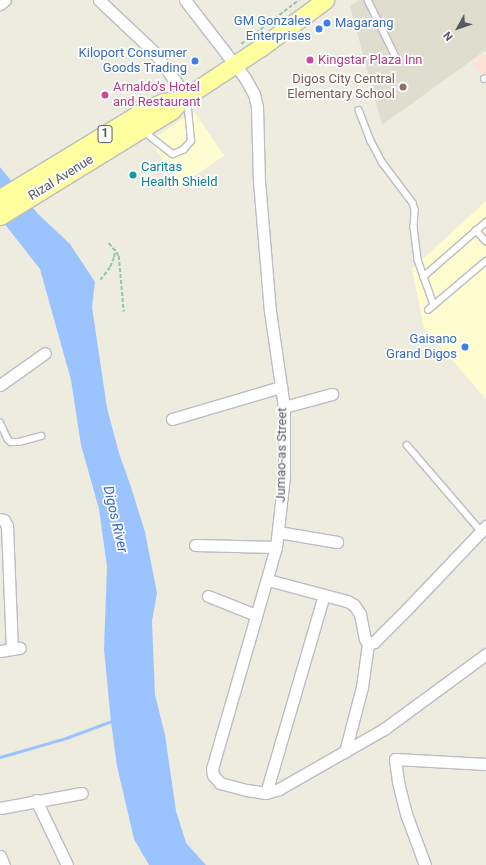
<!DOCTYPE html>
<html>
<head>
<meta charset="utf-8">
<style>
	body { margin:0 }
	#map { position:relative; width:486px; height:865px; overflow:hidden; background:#edecde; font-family:Roboto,sans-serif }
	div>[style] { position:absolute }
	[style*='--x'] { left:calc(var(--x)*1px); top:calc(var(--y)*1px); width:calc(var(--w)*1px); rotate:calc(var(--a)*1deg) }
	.commercial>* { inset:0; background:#fffcd0; transform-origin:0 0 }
	.education>* { inset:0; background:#dfdece }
	.medical>* { inset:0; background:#fee0d5 }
	.water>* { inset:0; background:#9bc3ff }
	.stream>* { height:3px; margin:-1.5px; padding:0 1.5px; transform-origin:1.5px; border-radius:1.5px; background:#9bc3ff }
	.path>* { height:1.5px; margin-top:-0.75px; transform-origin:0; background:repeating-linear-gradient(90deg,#8fc9a8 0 4px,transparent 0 6px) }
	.roads { filter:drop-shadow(1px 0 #bbbdc4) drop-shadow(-1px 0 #bbbdc4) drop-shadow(0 1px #bbbdc4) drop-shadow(0 -1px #bbbdc4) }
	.lane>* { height:5.5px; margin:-2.75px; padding:0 2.75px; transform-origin:2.75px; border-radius:2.75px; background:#fff }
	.street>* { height:11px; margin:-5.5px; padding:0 5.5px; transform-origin:5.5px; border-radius:5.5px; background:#fff }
	.primary>* { height:17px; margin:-8.5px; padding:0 8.5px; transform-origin:8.5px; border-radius:8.5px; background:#ffffa0 }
	.dots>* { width:11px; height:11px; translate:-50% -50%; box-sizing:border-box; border:2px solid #fff; border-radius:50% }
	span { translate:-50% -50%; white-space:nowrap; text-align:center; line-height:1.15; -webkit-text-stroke:3.5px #fff; paint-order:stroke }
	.shield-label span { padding:1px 3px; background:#fff; border:1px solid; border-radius:3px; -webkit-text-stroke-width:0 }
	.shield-label { font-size:12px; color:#575a61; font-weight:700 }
	.shop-label { font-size:13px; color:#366cbe }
	.right { translate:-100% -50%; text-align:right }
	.left { translate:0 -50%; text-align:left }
	.hotel-label { font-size:13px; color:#b23c85 }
	.education-label { font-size:13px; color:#785e54 }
	.culture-label { font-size:13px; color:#0d838f }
	.street-label { font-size:13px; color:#575a61 }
	.water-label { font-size:14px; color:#3265ce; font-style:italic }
	.north { position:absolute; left:438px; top:8px; width:40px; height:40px; -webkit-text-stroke:3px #fff; paint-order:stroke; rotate:230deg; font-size:11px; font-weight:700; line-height:16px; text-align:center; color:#575a61 }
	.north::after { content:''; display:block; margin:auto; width:14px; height:18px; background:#575a61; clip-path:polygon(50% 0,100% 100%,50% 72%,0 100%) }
</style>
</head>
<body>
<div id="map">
	<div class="commercial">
		<i style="left:194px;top:111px;width:54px;height:53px;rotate:56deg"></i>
		<i style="clip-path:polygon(486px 201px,486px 399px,424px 328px,412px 269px)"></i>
	</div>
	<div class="education">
		<i style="clip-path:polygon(359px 0,486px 0,486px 50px,382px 125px,350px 6px)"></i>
	</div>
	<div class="medical">
		<i style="clip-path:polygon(486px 55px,486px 76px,473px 64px)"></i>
	</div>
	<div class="water">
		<i style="clip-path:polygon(0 167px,38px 214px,70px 244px,95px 282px,92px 307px,107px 408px,119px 453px,131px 487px,145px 532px,157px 593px,152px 621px,155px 695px,165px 735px,176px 811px,186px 843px,206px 865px,149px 865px,134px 839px,117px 766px,111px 722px,104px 649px,107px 567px,99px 509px,81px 445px,71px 380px,40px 269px,0 218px)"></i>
	</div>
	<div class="stream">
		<i style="--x:0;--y:757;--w:69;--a:-16.1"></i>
		<i style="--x:66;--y:738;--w:51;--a:-20.6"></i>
	</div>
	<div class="path">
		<i style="--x:241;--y:44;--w:73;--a:-37.2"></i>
		<i style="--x:109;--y:243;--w:16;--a:52"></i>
		<i style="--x:119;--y:256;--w:56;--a:84.9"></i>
		<i style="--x:100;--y:280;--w:16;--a:-52"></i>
		<i style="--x:110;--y:267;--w:11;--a:-68"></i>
		<i style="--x:114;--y:257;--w:8;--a:-83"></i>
	</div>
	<div class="roads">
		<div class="lane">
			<i style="--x:368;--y:0;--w:66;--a:63.8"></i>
			<i style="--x:484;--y:79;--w:2;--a:-27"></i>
			<i style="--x:359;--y:110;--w:33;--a:69"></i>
			<i style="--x:371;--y:141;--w:24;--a:62"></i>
			<i style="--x:382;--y:162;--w:51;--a:52.9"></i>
			<i style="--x:413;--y:203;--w:7;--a:74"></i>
			<i style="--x:415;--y:210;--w:17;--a:93"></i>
			<i style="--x:414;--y:227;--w:33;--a:83"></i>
			<i style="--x:418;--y:260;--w:48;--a:70.4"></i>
			<i style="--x:142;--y:130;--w:39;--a:38"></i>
			<i style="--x:173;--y:154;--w:11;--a:-22"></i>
			<i style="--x:183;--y:150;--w:12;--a:-48"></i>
			<i style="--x:191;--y:141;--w:42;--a:-95.4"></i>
			<i style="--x:476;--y:230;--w:15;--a:48"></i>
			<i style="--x:423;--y:277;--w:84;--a:-41.1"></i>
			<i style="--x:428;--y:310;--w:76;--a:-40.2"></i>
			<i style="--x:0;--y:422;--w:19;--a:65"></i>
			<i style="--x:8;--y:439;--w:4;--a:45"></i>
			<i style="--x:11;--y:442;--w:8;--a:0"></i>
			<i style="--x:19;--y:442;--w:23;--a:-15"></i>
			<i style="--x:407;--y:445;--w:113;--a:49.3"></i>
		</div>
		<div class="street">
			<i style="--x:99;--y:0;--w:74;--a:43.4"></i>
			<i style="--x:153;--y:51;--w:57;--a:53.5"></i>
			<i style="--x:185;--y:0;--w:98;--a:52.4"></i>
			<i style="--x:245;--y:78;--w:18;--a:61"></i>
			<i style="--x:254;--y:94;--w:13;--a:77"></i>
			<i style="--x:257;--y:107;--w:74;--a:88.5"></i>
			<i style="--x:259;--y:181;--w:130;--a:85.2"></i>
			<i style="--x:270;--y:311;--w:97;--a:81.7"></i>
			<i style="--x:284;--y:407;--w:69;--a:90"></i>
			<i style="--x:284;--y:476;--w:71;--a:96.4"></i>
			<i style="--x:276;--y:547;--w:231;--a:106.1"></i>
			<i style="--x:212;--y:769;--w:6;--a:81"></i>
			<i style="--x:213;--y:775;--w:11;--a:49"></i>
			<i style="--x:220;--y:783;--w:28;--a:15"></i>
			<i style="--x:247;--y:790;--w:19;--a:9"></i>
			<i style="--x:266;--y:793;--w:14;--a:-17"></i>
			<i style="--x:279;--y:789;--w:121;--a:-29.7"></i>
			<i style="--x:384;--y:729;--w:127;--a:-36.3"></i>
			<i style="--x:0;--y:4;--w:6;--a:-39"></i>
			<i style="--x:0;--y:385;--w:55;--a:-35.4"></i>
			<i style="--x:284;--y:407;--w:50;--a:-15.2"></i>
			<i style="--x:172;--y:419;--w:114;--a:-16.4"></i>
			<i style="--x:0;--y:519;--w:4;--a:14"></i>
			<i style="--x:4;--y:520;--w:7;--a:63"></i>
			<i style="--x:7;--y:526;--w:123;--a:87.7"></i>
			<i style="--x:278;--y:532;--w:60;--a:9.6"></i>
			<i style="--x:195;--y:545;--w:81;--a:1.4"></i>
			<i style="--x:268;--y:580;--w:82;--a:14.9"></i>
			<i style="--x:347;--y:601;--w:8;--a:30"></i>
			<i style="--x:354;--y:605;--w:11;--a:56"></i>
			<i style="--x:360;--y:614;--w:25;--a:79"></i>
			<i style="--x:365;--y:639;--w:6;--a:59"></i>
			<i style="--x:368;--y:644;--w:43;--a:97.9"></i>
			<i style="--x:362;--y:687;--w:67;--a:104.7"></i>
			<i style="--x:208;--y:596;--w:52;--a:21.6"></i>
			<i style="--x:368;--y:644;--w:6;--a:-18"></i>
			<i style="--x:374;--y:642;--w:47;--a:-45"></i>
			<i style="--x:407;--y:609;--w:115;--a:-46.4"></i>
			<i style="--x:0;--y:651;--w:20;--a:-9"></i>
			<i style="--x:266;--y:793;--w:206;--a:-73.7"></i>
			<i style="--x:36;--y:800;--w:72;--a:64.5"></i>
			<i style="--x:0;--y:808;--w:83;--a:-10.4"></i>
			<i style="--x:0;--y:856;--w:10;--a:66"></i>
			<i style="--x:425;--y:865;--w:54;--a:-110.4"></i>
			<i style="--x:406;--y:814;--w:34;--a:-104"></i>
			<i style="--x:398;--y:781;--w:22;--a:-98"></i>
			<i style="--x:395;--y:759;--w:91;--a:3.1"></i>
		</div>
		<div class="primary">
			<i style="--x:0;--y:198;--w:167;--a:-31.3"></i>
			<i style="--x:143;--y:111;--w:22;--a:-24"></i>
			<i style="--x:163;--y:102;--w:18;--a:-6"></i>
			<i style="--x:0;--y:216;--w:201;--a:-31.6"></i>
			<i style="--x:171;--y:111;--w:15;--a:-48"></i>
			<i style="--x:181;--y:100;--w:95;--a:-33.4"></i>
			<i style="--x:260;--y:48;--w:81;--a:-36.4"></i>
		</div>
	</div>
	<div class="dots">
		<i style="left:327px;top:23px;background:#3f7fe0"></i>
		<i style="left:319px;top:29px;background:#3f7fe0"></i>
		<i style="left:310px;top:60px;background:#d1479c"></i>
		<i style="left:195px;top:61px;background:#3f7fe0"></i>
		<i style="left:403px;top:87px;background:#8d6e63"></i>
		<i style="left:105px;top:95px;background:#d1479c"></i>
		<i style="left:133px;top:175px;background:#0f9aa8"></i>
		<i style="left:465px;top:347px;background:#3f7fe0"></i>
	</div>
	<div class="shield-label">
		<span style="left:105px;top:134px">1</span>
	</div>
	<div class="shop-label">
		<span class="right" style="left:311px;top:29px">GM Gonzales<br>Enterprises</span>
		<span class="left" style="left:335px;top:23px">Magarang</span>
		<span class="right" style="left:187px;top:61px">Kiloport Consumer<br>Goods Trading</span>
		<span class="right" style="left:457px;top:347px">Gaisano<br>Grand Digos</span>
	</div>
	<div class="hotel-label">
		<span class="left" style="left:318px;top:60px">Kingstar Plaza Inn</span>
		<span class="left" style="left:113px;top:95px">Arnaldo's Hotel<br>and Restaurant</span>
	</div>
	<div class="education-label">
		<span class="right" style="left:395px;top:87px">Digos City Central<br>Elementary School</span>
	</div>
	<div class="culture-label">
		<span class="left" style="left:141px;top:175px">Caritas<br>Health Shield</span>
	</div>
	<div class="street-label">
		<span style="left:61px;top:178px;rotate:-32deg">Rizal Avenue</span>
		<span style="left:282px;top:455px;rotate:-89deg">Jumao-as Street</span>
	</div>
	<div class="water-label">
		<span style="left:116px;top:519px;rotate:77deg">Digos River</span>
	</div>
	<div class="north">N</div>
</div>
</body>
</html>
